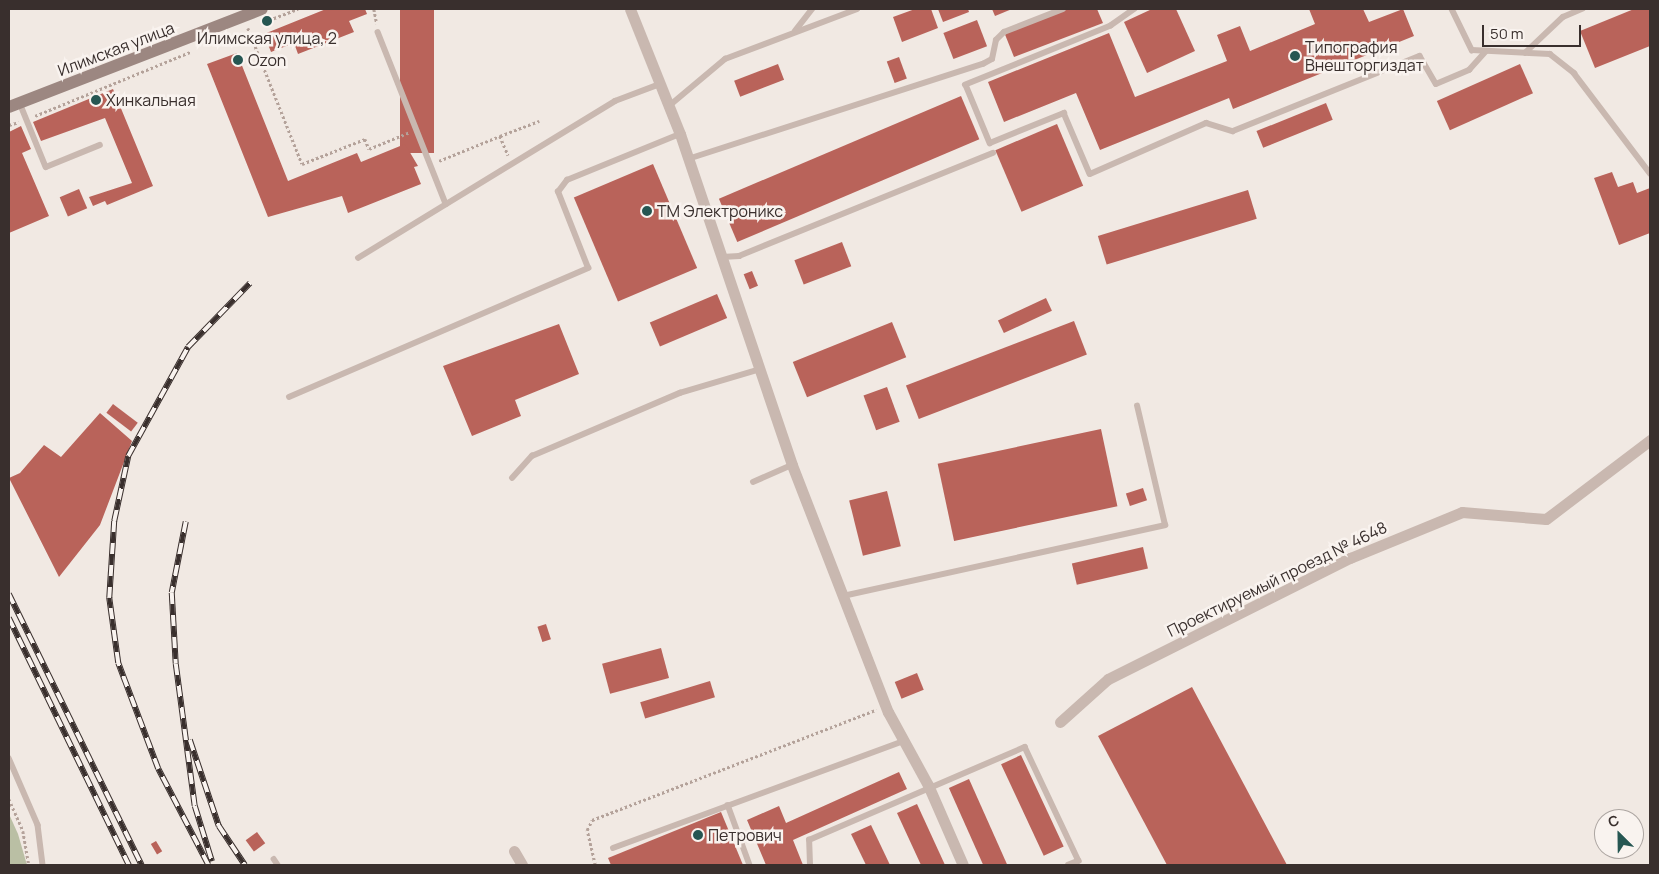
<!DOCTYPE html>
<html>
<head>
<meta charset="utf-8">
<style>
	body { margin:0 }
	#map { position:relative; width:1659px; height:874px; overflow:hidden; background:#f1e9e3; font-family:Manrope,sans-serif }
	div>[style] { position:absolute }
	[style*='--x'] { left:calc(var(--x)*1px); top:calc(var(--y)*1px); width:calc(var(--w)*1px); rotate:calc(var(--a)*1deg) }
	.green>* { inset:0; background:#babfa4 }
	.building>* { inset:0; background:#b9635a; transform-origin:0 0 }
	.path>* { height:2.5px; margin-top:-1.25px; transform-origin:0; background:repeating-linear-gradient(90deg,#b4a29a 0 2.5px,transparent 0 5px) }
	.lane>* { height:5.5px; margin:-2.75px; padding:0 2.75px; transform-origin:2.75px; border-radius:2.75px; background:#c9b8b0 }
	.street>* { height:11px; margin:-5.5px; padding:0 5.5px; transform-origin:5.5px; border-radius:5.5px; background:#c9b8b0 }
	.secondary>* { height:12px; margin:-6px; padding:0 6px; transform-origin:6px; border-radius:6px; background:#9c8781 }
	.rail>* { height:5.5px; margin-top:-2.75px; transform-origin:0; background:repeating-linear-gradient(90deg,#f9f3ef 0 11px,#392f2d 0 22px); box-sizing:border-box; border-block:1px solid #392f2d }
	.dots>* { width:14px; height:14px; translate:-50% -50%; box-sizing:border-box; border:2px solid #f9f3ef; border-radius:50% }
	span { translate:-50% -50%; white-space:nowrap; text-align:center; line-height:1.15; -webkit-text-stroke:5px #f9f3ef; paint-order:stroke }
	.poi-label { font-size:16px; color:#392f2d }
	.left { translate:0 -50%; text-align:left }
	.street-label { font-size:16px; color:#392f2d }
	.frame { position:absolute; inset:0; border:10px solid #392f2d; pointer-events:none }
	.north { position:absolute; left:1594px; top:809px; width:50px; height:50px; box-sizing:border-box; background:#f9f3ef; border:1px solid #aca5a1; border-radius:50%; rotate:337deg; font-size:14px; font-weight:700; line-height:20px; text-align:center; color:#392f2d }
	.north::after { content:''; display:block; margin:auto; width:18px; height:22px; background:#265652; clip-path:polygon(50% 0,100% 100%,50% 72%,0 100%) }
	.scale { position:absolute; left:1482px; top:25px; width:99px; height:22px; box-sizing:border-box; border:2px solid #392f2d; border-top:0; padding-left:6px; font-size:15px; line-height:18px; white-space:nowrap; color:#392f2d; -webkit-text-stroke:4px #f9f3ef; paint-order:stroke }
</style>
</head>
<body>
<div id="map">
	<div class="green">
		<i style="clip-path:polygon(9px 814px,18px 834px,27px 865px,9px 865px)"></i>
	</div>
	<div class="building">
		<i style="clip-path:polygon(326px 9px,365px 9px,367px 14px,349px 21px,354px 32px,298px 54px,294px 43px,271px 52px,264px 34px)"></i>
		<i style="left:400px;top:9px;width:34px;height:144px"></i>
		<i style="clip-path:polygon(915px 9px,931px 9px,938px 28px,902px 42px,893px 17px)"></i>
		<i style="clip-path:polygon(938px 9px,968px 9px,969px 12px,943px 22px)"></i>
		<i style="clip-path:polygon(992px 9px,1012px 9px,995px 16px)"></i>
		<i style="clip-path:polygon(1063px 9px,1097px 9px,1103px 23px,1014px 57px,1004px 32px)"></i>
		<i style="clip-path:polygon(1152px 9px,1176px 9px,1195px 51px,1147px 73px,1124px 22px)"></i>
		<i style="clip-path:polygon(1309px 9px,1363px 9px,1369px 22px,1403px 9px,1414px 36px,1233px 109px,1229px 98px,1100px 150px,1076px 93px,1004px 122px,988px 82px,1109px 33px,1135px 97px,1227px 61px,1217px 35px,1240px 26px,1250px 51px,1315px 24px)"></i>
		<i style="clip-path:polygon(1634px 9px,1650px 9px,1650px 46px,1595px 68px,1580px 31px)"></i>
		<i style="left:977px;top:20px;width:28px;height:36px;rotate:69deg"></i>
		<i style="clip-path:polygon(237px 53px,288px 181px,357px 153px,361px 162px,405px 144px,418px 166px,414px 167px,421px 184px,348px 213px,342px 196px,268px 217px,207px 64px)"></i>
		<i style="left:899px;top:57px;width:23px;height:13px;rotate:70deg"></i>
		<i style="left:778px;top:64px;width:17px;height:47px;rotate:69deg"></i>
		<i style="left:1520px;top:64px;width:32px;height:91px;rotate:66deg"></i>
		<i style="clip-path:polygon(113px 89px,153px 186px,107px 205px,105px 201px,93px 206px,89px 197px,132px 183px,105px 118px,41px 141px,33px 122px)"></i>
		<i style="left:961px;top:96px;width:47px;height:263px;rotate:67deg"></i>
		<i style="left:1326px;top:103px;width:18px;height:75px;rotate:68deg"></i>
		<i style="left:1057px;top:124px;width:67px;height:67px;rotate:67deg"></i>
		<i style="clip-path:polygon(21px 126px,31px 149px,22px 153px,49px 216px,9px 233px,9px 132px)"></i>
		<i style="left:653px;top:164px;width:113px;height:86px;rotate:67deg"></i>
		<i style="clip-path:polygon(1612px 172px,1618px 187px,1633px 182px,1637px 193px,1650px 188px,1650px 233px,1619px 245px,1594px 178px)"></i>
		<i style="left:79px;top:189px;width:21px;height:21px;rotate:67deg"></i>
		<i style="left:1248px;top:190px;width:30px;height:157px;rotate:73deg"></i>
		<i style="left:842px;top:242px;width:26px;height:51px;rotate:69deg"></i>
		<i style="left:752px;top:271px;width:16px;height:9px;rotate:68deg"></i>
		<i style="left:717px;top:294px;width:26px;height:73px;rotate:67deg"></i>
		<i style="left:1046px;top:298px;width:14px;height:53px;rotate:65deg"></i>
		<i style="left:1074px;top:321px;width:36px;height:180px;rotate:69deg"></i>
		<i style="left:892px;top:322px;width:38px;height:107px;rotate:68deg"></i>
		<i style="clip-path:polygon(559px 324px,579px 374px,515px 400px,521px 416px,472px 436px,443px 366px)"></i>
		<i style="left:887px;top:387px;width:37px;height:25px;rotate:70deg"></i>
		<i style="left:113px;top:404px;width:31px;height:11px;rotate:37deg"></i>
		<i style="clip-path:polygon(100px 413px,132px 441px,100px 525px,59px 577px,9px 478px,20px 473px,44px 445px,61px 457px)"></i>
		<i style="left:1101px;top:429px;width:79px;height:167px;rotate:78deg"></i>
		<i style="left:1143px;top:488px;width:13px;height:18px;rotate:72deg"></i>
		<i style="left:887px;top:491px;width:57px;height:39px;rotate:76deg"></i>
		<i style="left:1143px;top:547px;width:22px;height:73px;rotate:77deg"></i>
		<i style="left:546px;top:624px;width:16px;height:9px;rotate:72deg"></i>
		<i style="left:661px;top:648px;width:31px;height:61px;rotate:75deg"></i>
		<i style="left:917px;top:673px;width:18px;height:24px;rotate:68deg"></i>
		<i style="left:710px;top:681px;width:17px;height:73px;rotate:73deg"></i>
		<i style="clip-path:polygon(1192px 687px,1287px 865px,1167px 865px,1098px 736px)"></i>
		<i style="left:1021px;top:755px;width:101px;height:22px;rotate:65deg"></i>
		<i style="clip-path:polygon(899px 772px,907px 789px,793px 840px,803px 865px,766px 865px,747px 820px,779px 806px,786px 823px)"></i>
		<i style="left:969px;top:779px;width:94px;height:22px;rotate:66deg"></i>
		<i style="clip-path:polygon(917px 804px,945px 865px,921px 865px,897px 813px)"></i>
		<i style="clip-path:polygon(721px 812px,743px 865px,611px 865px,608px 858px)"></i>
		<i style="clip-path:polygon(871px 825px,890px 865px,866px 865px,851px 834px)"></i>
		<i style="left:257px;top:832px;width:14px;height:14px;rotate:54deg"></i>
		<i style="left:156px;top:841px;width:12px;height:6px;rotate:59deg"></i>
	</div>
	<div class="path">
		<i style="--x:374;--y:9;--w:15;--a:79"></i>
		<i style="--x:269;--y:20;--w:31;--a:-21"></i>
		<i style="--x:248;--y:28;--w:146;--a:68.3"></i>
		<i style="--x:302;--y:164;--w:68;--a:-21.6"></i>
		<i style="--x:365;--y:139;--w:11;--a:68"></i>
		<i style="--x:369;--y:149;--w:44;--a:-22.5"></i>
		<i style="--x:35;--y:116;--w:168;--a:-22.4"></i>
		<i style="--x:9;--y:125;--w:10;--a:-17"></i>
		<i style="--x:500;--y:136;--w:42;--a:-21"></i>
		<i style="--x:439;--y:161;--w:66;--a:-22.3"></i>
		<i style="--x:500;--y:136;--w:21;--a:67"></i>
		<i style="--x:9;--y:799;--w:35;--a:66"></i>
		<i style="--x:23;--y:831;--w:35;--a:80"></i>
		<i style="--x:595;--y:865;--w:36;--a:-103"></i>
		<i style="--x:587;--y:830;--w:11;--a:-63"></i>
		<i style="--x:592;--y:820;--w:305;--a:-21.2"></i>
	</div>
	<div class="lane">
		<i style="--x:1135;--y:9;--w:29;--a:145"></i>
		<i style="--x:1111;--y:26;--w:157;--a:157.9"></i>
		<i style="--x:966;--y:85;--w:63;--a:67.5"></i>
		<i style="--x:990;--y:143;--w:80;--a:-22.1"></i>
		<i style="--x:1064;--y:113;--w:66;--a:66.9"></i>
		<i style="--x:1090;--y:174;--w:127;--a:-23.7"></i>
		<i style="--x:1206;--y:123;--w:28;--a:17"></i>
		<i style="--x:1233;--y:131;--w:201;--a:-21.9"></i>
		<i style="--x:1420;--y:56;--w:32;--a:60"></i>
		<i style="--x:1436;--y:84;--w:36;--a:-23"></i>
		<i style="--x:1469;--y:70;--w:25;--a:-48"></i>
		<i style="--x:1452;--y:9;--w:46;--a:64"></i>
		<i style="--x:1472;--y:50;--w:78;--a:2.9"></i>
		<i style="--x:1550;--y:54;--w:31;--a:38"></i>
		<i style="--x:1574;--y:73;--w:126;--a:52.8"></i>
		<i style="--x:795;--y:31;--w:28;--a:-52"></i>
		<i style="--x:378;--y:32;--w:185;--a:68.4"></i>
		<i style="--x:1525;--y:53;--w:52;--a:-43.5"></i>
		<i style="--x:1563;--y:17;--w:21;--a:-23"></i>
		<i style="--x:20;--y:103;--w:69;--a:67.9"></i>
		<i style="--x:46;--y:167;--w:58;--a:-22.2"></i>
		<i style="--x:669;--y:106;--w:73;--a:-40"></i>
		<i style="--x:725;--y:59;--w:141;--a:-20.7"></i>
		<i style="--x:688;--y:159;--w:310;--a:-17.9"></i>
		<i style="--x:983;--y:64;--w:10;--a:-29"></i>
		<i style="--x:992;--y:59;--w:19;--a:-78"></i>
		<i style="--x:996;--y:40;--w:11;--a:-45"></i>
		<i style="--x:1004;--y:32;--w:63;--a:-21.3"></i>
		<i style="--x:722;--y:257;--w:17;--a:-3"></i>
		<i style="--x:739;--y:256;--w:274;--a:-22.1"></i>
		<i style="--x:358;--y:258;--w:301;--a:-31.4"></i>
		<i style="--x:615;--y:101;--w:48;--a:-20.7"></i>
		<i style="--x:289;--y:397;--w:326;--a:-23.3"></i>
		<i style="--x:588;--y:268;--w:82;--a:-111.5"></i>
		<i style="--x:558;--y:192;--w:15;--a:-53"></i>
		<i style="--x:567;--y:180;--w:122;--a:-22.2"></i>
		<i style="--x:512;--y:478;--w:30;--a:-48"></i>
		<i style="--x:532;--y:456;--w:161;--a:-23.1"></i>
		<i style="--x:680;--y:393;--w:84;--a:-16.5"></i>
		<i style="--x:753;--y:482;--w:43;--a:-23.6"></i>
		<i style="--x:843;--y:596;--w:330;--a:-12.4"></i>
		<i style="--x:1165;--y:525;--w:122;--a:-103.2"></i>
		<i style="--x:9;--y:758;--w:73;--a:66.6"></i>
		<i style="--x:38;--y:825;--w:40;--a:82.9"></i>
		<i style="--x:728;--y:805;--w:64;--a:69.9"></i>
		<i style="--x:613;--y:848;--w:310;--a:-20.2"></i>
		<i style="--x:274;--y:859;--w:7;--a:56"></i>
		<i style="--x:810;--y:865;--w:25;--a:-92"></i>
		<i style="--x:809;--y:840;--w:235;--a:-23.3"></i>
		<i style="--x:1025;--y:747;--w:126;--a:64.7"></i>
		<i style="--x:1079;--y:861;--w:11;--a:158"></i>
	</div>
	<div class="street">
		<i style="--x:630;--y:9;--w:135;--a:68.2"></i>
		<i style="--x:680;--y:134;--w:349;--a:71.3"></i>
		<i style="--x:792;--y:465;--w:265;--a:68.8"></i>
		<i style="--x:888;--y:712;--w:83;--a:61.3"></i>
		<i style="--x:928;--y:785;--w:87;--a:66.4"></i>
		<i style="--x:1060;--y:722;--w:64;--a:-41.9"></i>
		<i style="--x:1108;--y:679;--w:271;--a:-26.6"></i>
		<i style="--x:1350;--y:558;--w:121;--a:-22.3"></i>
		<i style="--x:1462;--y:512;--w:84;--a:4.8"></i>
		<i style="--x:1546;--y:519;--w:131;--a:-37.2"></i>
		<i style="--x:514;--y:851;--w:16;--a:60"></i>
	</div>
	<div class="secondary">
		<i style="--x:9;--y:107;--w:271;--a:-21.2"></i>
	</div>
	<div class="rail">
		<i style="--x:186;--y:522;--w:72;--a:101.2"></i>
		<i style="--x:172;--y:593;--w:71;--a:86.8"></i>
		<i style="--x:176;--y:664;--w:143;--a:82.4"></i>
		<i style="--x:195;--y:806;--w:58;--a:72.8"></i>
		<i style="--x:9;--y:594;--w:302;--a:63.9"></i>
		<i style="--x:9;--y:618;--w:275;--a:64.1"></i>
		<i style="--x:190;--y:740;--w:91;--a:71.4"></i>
		<i style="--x:219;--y:826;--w:47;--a:56.3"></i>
		<i style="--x:208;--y:865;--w:108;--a:-117.5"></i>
		<i style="--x:158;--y:769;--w:113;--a:-110.7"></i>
		<i style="--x:118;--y:663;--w:66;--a:-97.9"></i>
		<i style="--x:109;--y:598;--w:77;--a:-86.3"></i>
		<i style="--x:114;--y:521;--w:66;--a:-77.8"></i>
		<i style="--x:128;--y:456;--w:124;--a:-61.2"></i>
		<i style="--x:188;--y:347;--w:89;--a:-45.9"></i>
	</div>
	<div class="dots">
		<i style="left:267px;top:21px;background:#265652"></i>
		<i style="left:1295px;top:56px;background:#265652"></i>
		<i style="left:238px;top:60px;background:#265652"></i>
		<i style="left:96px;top:100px;background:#265652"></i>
		<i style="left:647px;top:211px;background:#265652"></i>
		<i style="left:698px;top:835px;background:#265652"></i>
	</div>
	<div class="poi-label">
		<span style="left:267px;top:38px">Илимская улица, 2</span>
		<span class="left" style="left:1305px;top:56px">Типография<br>Внешторгиздат</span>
		<span class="left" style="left:248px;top:60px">Ozon</span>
		<span class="left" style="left:106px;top:100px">Хинкальная</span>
		<span class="left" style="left:657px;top:211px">ТМ Электроникс</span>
		<span class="left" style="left:708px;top:835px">Петрович</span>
	</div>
	<div class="street-label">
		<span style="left:116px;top:49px;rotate:-21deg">Илимская улица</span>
		<span style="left:1277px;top:579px;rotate:-26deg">Проектируемый проезд № 4648</span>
	</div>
	<div class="frame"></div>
	<div class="north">С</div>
	<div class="scale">50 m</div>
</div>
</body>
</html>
